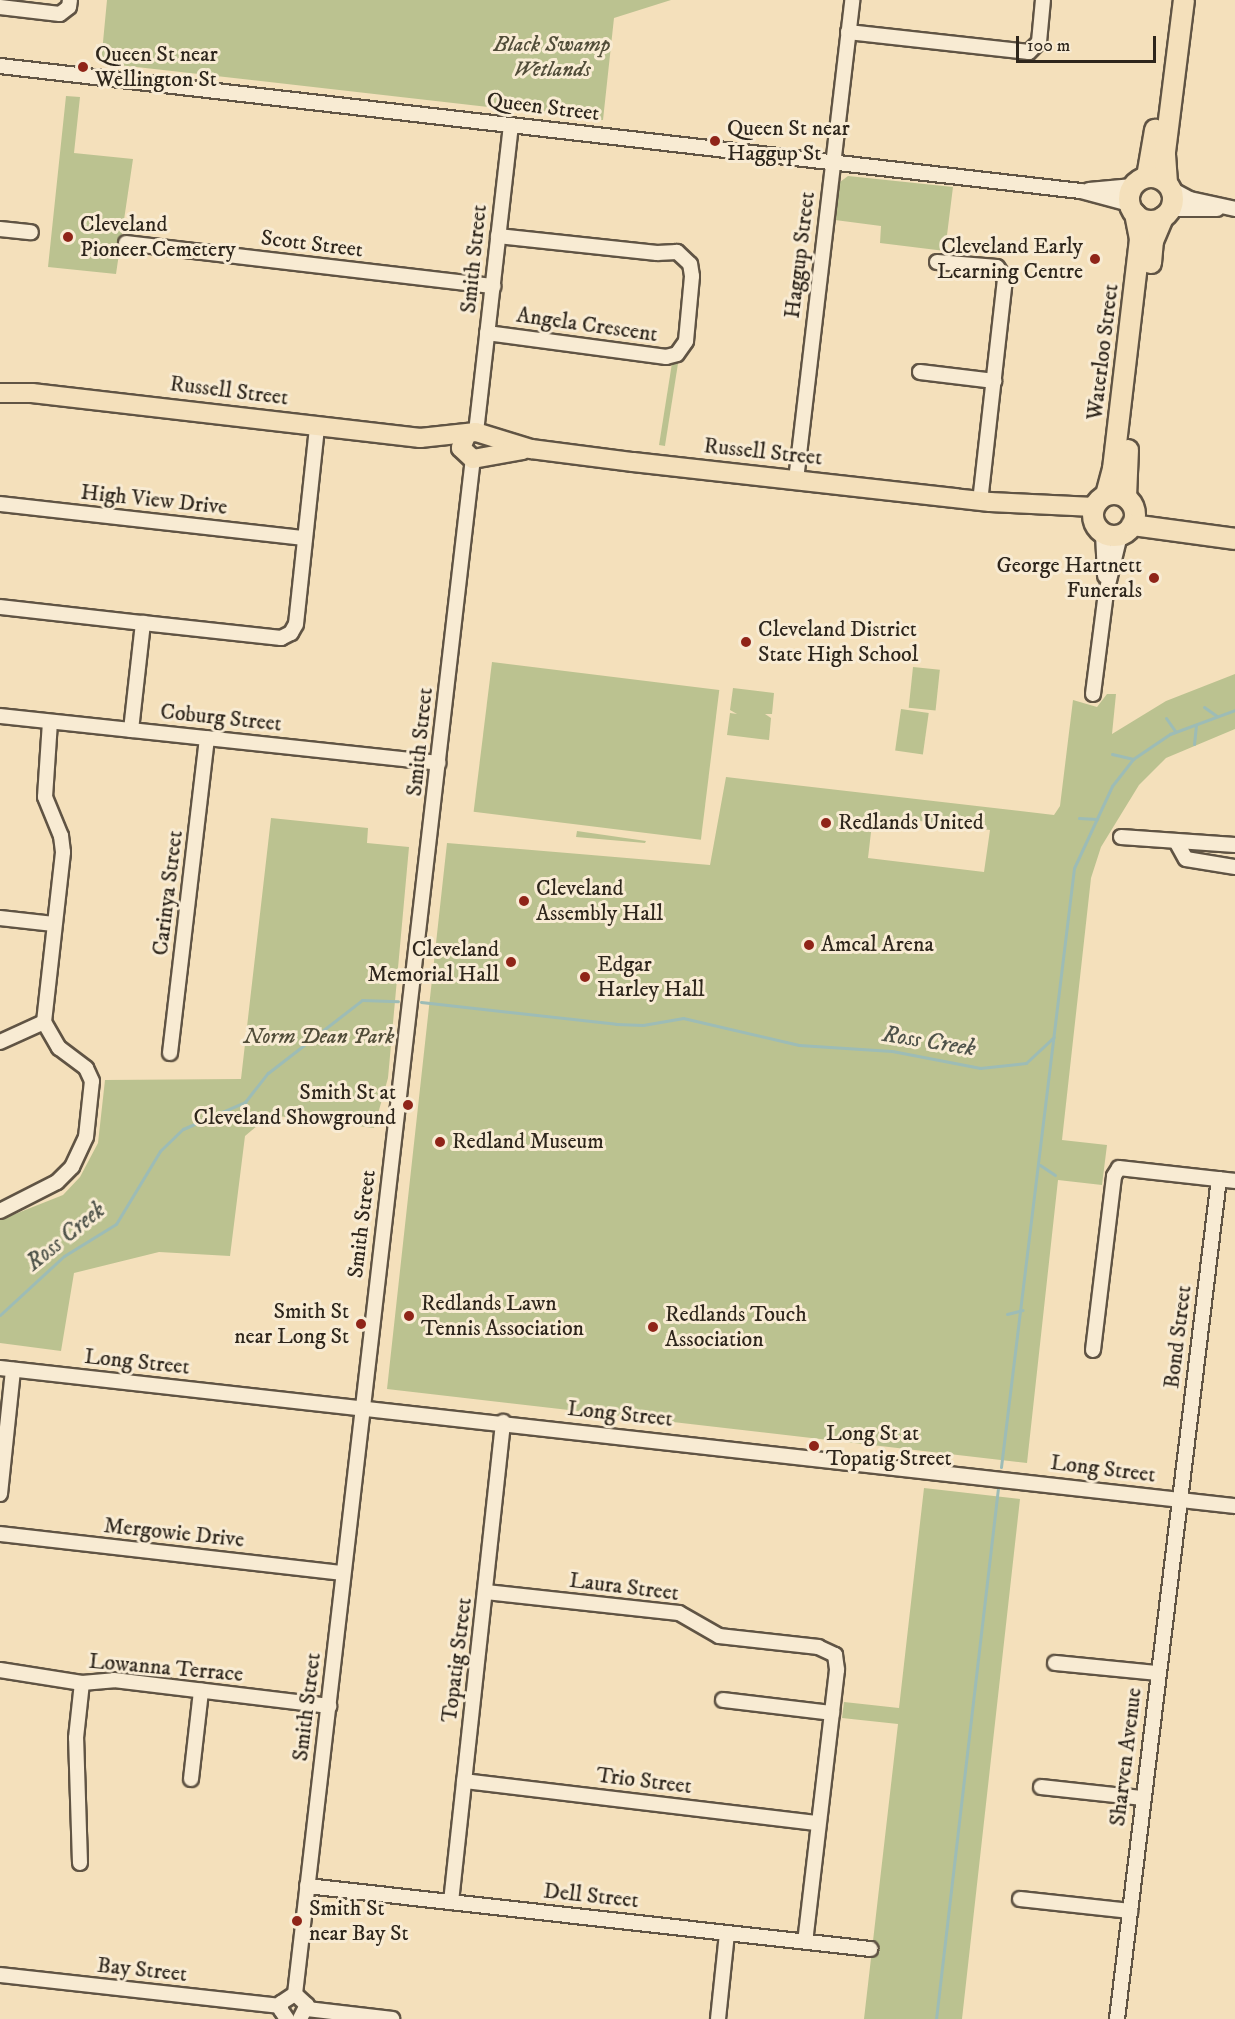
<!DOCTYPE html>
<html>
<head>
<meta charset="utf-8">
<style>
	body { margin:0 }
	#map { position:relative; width:1235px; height:2019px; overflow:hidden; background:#f4e0bb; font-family:"IM FELL DW Pica",serif }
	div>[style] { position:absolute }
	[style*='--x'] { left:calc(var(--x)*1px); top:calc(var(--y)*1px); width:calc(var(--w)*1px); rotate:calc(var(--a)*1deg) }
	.green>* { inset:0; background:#bbc290; transform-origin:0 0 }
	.stream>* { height:3px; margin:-1.5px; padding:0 1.5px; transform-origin:1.5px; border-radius:1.5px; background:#9dbcb6 }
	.roads { filter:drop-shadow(2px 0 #605444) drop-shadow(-2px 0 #605444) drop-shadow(0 2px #605444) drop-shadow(0 -2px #605444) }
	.minor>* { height:14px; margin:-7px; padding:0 7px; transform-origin:7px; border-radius:7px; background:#f8ebd3 }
	.major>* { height:18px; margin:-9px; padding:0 9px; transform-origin:9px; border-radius:9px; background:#f4e0bb }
	.highway>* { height:20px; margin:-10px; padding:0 10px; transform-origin:10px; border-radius:10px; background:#f4e0bb }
	.highway>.ring { margin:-10px; padding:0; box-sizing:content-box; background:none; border:20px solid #f4e0bb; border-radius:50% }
	.dots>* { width:16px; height:16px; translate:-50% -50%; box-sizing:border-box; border:3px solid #f8ebd3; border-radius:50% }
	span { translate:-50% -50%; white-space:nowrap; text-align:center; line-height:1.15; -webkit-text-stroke:6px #f8ebd3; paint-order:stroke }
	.park-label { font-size:22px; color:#514d39; font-style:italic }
	.poi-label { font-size:22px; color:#2e261c }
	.left { translate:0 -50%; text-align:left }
	.right { translate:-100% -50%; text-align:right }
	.street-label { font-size:22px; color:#2e261c }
	.water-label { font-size:24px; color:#4f534a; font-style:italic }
	.scale { position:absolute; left:1016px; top:36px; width:140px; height:27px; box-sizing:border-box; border:3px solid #2e261c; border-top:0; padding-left:8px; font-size:18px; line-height:21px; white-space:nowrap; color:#2e261c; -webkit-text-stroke:4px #f8ebd3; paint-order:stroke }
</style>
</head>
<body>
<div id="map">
	<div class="green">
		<i style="clip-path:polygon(107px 0,671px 0,614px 18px,603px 120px,101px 63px)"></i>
		<i style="clip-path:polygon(66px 96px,80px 97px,74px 153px,133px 159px,116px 274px,48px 267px)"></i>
		<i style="clip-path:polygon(848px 176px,953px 187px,945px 251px,880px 243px,881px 226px,835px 220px,840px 182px)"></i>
		<i style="left:672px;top:363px;width:6px;height:83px;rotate:9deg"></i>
		<i style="left:492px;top:662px;width:229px;height:151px;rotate:7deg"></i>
		<i style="left:913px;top:667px;width:27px;height:41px;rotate:6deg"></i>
		<i style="clip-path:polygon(evenodd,1235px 674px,1235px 729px,1166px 758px,1139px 785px,1101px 847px,1091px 878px,1062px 1140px,1107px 1145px,1102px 1185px,1058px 1180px,1027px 1463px,387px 1389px,447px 843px,710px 865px,726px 777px,1054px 815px,1060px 806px,1073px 700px,1097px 707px,1107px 694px,1116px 694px,1112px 734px,1166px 701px,1235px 674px,873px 815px,990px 830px,984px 872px,868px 858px,873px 815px)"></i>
		<i style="clip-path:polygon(733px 688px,774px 693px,772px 714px,765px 714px,771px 718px,769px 740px,727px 735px,730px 713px,737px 714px,730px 710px)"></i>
		<i style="left:901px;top:709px;width:28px;height:42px;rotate:8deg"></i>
		<i style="clip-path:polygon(271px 818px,368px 828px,367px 843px,409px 847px,388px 1078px,374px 1128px,270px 1115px,245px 1136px,230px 1256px,159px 1252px,74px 1273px,61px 1351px,0 1343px,0 1220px,63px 1195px,80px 1177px,98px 1143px,105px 1080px,241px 1079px)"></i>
		<i style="clip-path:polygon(577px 831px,646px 841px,645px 843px,576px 837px)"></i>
		<i style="clip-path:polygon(924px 1488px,1020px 1499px,962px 2019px,864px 2019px,898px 1724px,842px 1718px,844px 1702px,899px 1708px)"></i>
	</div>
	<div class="stream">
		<i style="--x:1204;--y:707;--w:16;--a:35"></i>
		<i style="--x:1166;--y:718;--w:16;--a:55"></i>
		<i style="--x:1194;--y:744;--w:19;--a:-84"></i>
		<i style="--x:1112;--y:754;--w:22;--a:13"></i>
		<i style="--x:1079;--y:818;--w:18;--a:3"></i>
		<i style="--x:421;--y:1002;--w:196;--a:6.4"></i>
		<i style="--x:616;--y:1024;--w:27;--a:2"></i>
		<i style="--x:643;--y:1025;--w:41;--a:-9.9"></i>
		<i style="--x:683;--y:1018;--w:119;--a:13.1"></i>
		<i style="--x:799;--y:1045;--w:93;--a:3.7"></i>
		<i style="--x:892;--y:1051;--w:90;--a:10.9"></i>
		<i style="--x:980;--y:1068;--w:46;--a:-6.2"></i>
		<i style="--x:1026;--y:1063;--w:38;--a:-43"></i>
		<i style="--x:1040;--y:1165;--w:18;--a:34"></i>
		<i style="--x:1007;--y:1314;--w:16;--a:-14"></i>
		<i style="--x:0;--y:1315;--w:87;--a:-42.7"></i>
		<i style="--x:64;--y:1256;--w:61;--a:-31.6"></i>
		<i style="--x:116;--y:1224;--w:85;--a:-58.9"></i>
		<i style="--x:160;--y:1151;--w:32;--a:-44"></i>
		<i style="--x:183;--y:1129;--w:68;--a:-23.5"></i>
		<i style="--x:245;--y:1102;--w:37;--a:-52"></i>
		<i style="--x:268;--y:1073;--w:119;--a:-37.8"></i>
		<i style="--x:362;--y:1000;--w:36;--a:2"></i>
		<i style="--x:1001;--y:1467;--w:603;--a:-83.05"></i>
		<i style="--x:1074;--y:868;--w:90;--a:-65.1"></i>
		<i style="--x:1112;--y:786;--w:34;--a:-52"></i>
		<i style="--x:1133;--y:759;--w:45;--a:-34"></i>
		<i style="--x:1170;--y:734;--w:69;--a:-20.3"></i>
		<i style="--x:936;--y:2019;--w:535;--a:-83.34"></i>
	</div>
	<div class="roads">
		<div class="minor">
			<i style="--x:0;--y:7;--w:60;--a:6.7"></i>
			<i style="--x:60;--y:14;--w:11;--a:-38"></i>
			<i style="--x:69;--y:7;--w:7;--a:-82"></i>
			<i style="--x:848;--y:32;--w:182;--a:6.3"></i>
			<i style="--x:1029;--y:52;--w:14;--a:-45"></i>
			<i style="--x:1039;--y:42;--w:42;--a:-84.6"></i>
			<i style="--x:0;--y:66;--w:1088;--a:6.6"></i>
			<i style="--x:1081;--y:191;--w:51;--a:14.9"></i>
			<i style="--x:1171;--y:189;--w:21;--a:28"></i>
			<i style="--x:1190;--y:199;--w:46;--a:12.5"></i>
			<i style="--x:1089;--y:190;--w:44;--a:-5.2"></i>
			<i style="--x:1170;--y:209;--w:47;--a:0"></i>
			<i style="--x:0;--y:229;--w:31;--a:6"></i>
			<i style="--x:126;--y:243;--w:370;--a:6.7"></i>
			<i style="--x:937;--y:262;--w:60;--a:4.8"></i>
			<i style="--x:997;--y:267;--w:14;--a:56"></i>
			<i style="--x:1005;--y:279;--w:223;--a:96.4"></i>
			<i style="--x:487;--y:333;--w:181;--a:7.6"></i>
			<i style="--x:666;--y:357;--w:11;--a:-15"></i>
			<i style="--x:677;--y:354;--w:16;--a:-55"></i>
			<i style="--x:686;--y:341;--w:65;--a:-84.7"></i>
			<i style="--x:692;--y:276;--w:12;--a:-99"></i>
			<i style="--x:690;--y:264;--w:18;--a:-137"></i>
			<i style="--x:677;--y:252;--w:20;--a:177"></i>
			<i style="--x:657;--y:253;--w:160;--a:-173.9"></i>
			<i style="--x:920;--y:372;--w:75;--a:6.9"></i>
			<i style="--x:476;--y:432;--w:308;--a:-83.5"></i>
			<i style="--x:796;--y:480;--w:483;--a:-83.3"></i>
			<i style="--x:0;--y:504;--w:306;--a:6.4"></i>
			<i style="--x:1103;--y:533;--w:43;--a:87.3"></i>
			<i style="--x:0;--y:607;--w:144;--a:6.4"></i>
			<i style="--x:1093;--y:694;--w:102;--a:-82.7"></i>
			<i style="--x:1106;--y:593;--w:60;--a:-76.4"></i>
			<i style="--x:0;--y:716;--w:441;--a:6.1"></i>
			<i style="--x:131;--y:730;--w:108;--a:-83.6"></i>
			<i style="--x:143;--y:623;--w:139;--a:6.2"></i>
			<i style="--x:281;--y:638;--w:11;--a:-27"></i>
			<i style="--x:291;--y:633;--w:10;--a:-61"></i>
			<i style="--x:296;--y:624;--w:199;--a:-83.9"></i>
			<i style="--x:1121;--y:837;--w:114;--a:4"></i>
			<i style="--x:1177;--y:843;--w:18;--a:61"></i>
			<i style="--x:1186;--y:859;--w:50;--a:9.3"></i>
			<i style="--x:0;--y:918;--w:54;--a:6.3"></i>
			<i style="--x:44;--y:1022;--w:171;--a:-83.6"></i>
			<i style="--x:63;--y:852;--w:16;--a:-97"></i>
			<i style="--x:61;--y:836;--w:42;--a:-112.3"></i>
			<i style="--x:45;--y:797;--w:75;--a:-86.2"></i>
			<i style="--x:0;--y:1042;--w:48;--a:-24.4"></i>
			<i style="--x:170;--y:1053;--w:317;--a:-83.3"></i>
			<i style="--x:0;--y:1211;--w:64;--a:-27"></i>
			<i style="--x:57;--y:1182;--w:21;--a:-45"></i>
			<i style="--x:72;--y:1167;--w:33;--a:-65"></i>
			<i style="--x:86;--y:1137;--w:56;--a:-83.9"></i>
			<i style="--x:92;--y:1081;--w:14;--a:-115"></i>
			<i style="--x:86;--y:1068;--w:34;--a:-143"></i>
			<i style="--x:59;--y:1048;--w:30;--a:-120"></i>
			<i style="--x:1093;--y:1350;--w:175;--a:-83.1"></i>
			<i style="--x:1114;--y:1176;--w:9;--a:-58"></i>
			<i style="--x:1119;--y:1168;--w:117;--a:6.4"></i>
			<i style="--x:0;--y:1368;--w:1243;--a:6.38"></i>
			<i style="--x:0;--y:1494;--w:125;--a:-84"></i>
			<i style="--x:0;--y:1534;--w:345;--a:6.5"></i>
			<i style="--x:486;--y:1592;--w:194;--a:6.2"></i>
			<i style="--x:679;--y:1613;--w:46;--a:29.9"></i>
			<i style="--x:719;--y:1636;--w:100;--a:6.3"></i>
			<i style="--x:818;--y:1647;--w:19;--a:25"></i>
			<i style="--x:835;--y:1655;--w:15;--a:82"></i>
			<i style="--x:837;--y:1670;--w:273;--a:96.7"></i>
			<i style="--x:1055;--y:1663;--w:102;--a:5.6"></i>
			<i style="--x:0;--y:1670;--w:83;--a:9"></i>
			<i style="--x:82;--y:1683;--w:32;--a:-5"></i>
			<i style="--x:114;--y:1680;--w:217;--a:6.9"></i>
			<i style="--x:723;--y:1700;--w:110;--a:6.8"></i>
			<i style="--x:191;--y:1779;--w:89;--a:-83.5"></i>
			<i style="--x:464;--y:1781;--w:356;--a:6.8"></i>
			<i style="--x:1041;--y:1787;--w:103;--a:6.2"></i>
			<i style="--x:80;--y:1863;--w:125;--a:-91.8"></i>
			<i style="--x:76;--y:1738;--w:55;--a:-83.8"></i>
			<i style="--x:307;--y:1886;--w:567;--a:6.38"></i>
			<i style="--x:1020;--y:1899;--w:111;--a:6.2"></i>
			<i style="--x:451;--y:1902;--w:483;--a:-83.8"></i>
			<i style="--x:0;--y:1975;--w:282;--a:6.3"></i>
			<i style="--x:295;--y:1994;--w:1545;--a:-83.39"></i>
			<i style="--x:307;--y:2009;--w:86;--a:6.7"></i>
			<i style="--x:287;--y:2019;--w:11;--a:-124"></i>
			<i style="--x:281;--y:2010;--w:7;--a:-90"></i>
			<i style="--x:281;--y:2003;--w:17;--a:-33"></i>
			<i style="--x:295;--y:1994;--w:16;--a:43"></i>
			<i style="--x:307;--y:2005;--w:16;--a:117"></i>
			<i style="--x:718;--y:2019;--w:86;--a:-84"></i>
			<i style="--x:1117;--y:2019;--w:846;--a:-83.08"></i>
		</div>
		<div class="major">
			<i style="--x:0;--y:393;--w:32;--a:0"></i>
			<i style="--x:32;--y:393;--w:391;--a:6.6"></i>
			<i style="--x:420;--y:438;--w:56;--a:-6.1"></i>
			<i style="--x:476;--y:432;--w:58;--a:17.2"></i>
			<i style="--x:531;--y:449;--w:103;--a:7.3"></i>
			<i style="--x:633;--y:462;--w:359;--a:6.4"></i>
			<i style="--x:990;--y:502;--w:104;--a:2.8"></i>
			<i style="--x:466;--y:436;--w:13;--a:113"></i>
			<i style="--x:461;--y:448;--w:16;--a:43"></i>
			<i style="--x:473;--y:459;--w:51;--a:-10.2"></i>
		</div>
		<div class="highway">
			<i style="--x:1147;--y:177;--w:48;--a:-80.3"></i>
			<i class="ring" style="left:1129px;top:177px;width:24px;height:24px"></i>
			<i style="--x:1167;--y:183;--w:31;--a:-94"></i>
			<i style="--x:1165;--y:152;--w:153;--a:-82.9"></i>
			<i style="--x:1151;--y:263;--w:22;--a:-85"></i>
			<i style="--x:1153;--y:241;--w:26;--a:-67"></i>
			<i class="ring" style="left:1093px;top:494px;width:22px;height:22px"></i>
			<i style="--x:1106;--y:495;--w:27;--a:-75"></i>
			<i style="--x:1113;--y:469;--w:232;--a:-83.3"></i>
			<i style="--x:1140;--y:239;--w:26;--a:-101"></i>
			<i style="--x:1126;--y:497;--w:47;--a:-87.6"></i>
			<i style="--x:1132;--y:525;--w:104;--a:7.7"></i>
		</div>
	</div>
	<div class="dots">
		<i style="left:83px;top:67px;background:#8f2418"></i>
		<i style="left:715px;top:141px;background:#8f2418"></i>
		<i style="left:68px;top:237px;background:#8f2418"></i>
		<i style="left:1095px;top:259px;background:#8f2418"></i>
		<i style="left:1154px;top:578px;background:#8f2418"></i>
		<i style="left:746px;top:642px;background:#8f2418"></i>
		<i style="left:826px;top:823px;background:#8f2418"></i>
		<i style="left:524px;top:901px;background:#8f2418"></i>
		<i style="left:809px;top:945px;background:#8f2418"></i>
		<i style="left:511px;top:962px;background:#8f2418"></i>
		<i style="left:585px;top:977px;background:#8f2418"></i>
		<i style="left:408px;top:1105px;background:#8f2418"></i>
		<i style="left:440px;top:1142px;background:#8f2418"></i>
		<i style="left:409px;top:1316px;background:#8f2418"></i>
		<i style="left:361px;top:1324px;background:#8f2418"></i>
		<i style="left:653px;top:1327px;background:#8f2418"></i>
		<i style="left:814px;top:1446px;background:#8f2418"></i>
		<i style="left:297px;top:1921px;background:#8f2418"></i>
	</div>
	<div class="park-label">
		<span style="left:552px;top:57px">Black Swamp<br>Wetlands</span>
		<span style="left:319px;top:1037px">Norm Dean Park</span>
	</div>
	<div class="poi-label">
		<span class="left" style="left:95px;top:67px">Queen St near<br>Wellington St</span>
		<span class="left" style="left:727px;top:141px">Queen St near<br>Haggup St</span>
		<span class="left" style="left:80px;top:237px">Cleveland<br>Pioneer Cemetery</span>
		<span class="right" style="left:1083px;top:259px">Cleveland Early<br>Learning Centre</span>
		<span class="right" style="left:1142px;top:578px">George Hartnett<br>Funerals</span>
		<span class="left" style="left:758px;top:642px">Cleveland District<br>State High School</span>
		<span class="left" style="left:838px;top:823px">Redlands United</span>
		<span class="left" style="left:536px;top:901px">Cleveland<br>Assembly Hall</span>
		<span class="left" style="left:821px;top:945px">Amcal Arena</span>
		<span class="right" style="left:499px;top:962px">Cleveland<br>Memorial Hall</span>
		<span class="left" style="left:597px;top:977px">Edgar<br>Harley Hall</span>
		<span class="right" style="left:396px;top:1105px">Smith St at<br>Cleveland Showground</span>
		<span class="left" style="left:452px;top:1142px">Redland Museum</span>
		<span class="left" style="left:421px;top:1316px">Redlands Lawn<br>Tennis Association</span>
		<span class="right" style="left:349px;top:1324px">Smith St<br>near Long St</span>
		<span class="left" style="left:665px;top:1327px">Redlands Touch<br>Association</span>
		<span class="left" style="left:826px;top:1446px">Long St at<br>Topatig Street</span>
		<span class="left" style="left:309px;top:1921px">Smith St<br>near Bay St</span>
	</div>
	<div class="street-label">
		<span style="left:543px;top:107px;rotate:7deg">Queen Street</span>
		<span style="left:312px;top:244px;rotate:7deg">Scott Street</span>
		<span style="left:800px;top:255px;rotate:-83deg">Haggup Street</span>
		<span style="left:474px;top:259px;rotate:-84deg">Smith Street</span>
		<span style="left:587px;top:325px;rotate:8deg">Angela Crescent</span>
		<span style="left:1103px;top:352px;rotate:-83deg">Waterloo Street</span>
		<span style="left:229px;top:391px;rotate:7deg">Russell Street</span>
		<span style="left:763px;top:452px;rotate:6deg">Russell Street</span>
		<span style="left:154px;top:500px;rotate:6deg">High View Drive</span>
		<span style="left:221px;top:718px;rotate:6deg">Coburg Street</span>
		<span style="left:420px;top:742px;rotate:-84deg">Smith Street</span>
		<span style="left:168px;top:893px;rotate:-83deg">Carinya Street</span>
		<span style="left:362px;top:1224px;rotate:-83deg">Smith Street</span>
		<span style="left:1178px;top:1337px;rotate:-83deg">Bond Street</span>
		<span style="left:137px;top:1362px;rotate:6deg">Long Street</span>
		<span style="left:620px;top:1414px;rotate:6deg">Long Street</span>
		<span style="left:1103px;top:1469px;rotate:7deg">Long Street</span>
		<span style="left:174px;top:1533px;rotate:6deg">Mergowie Drive</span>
		<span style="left:624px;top:1587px;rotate:7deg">Laura Street</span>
		<span style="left:457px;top:1660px;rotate:-83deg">Topatig Street</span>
		<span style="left:166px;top:1668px;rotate:5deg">Lowanna Terrace</span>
		<span style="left:307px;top:1707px;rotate:-83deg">Smith Street</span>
		<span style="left:1126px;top:1757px;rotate:-83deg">Sharven Avenue</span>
		<span style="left:644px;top:1781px;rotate:7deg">Trio Street</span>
		<span style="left:591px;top:1896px;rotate:6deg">Dell Street</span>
		<span style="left:142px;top:1970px;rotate:6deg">Bay Street</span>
	</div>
	<div class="water-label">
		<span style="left:929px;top:1042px;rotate:9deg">Ross Creek</span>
		<span style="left:66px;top:1237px;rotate:-39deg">Ross Creek</span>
	</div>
	<div class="scale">100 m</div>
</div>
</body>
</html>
